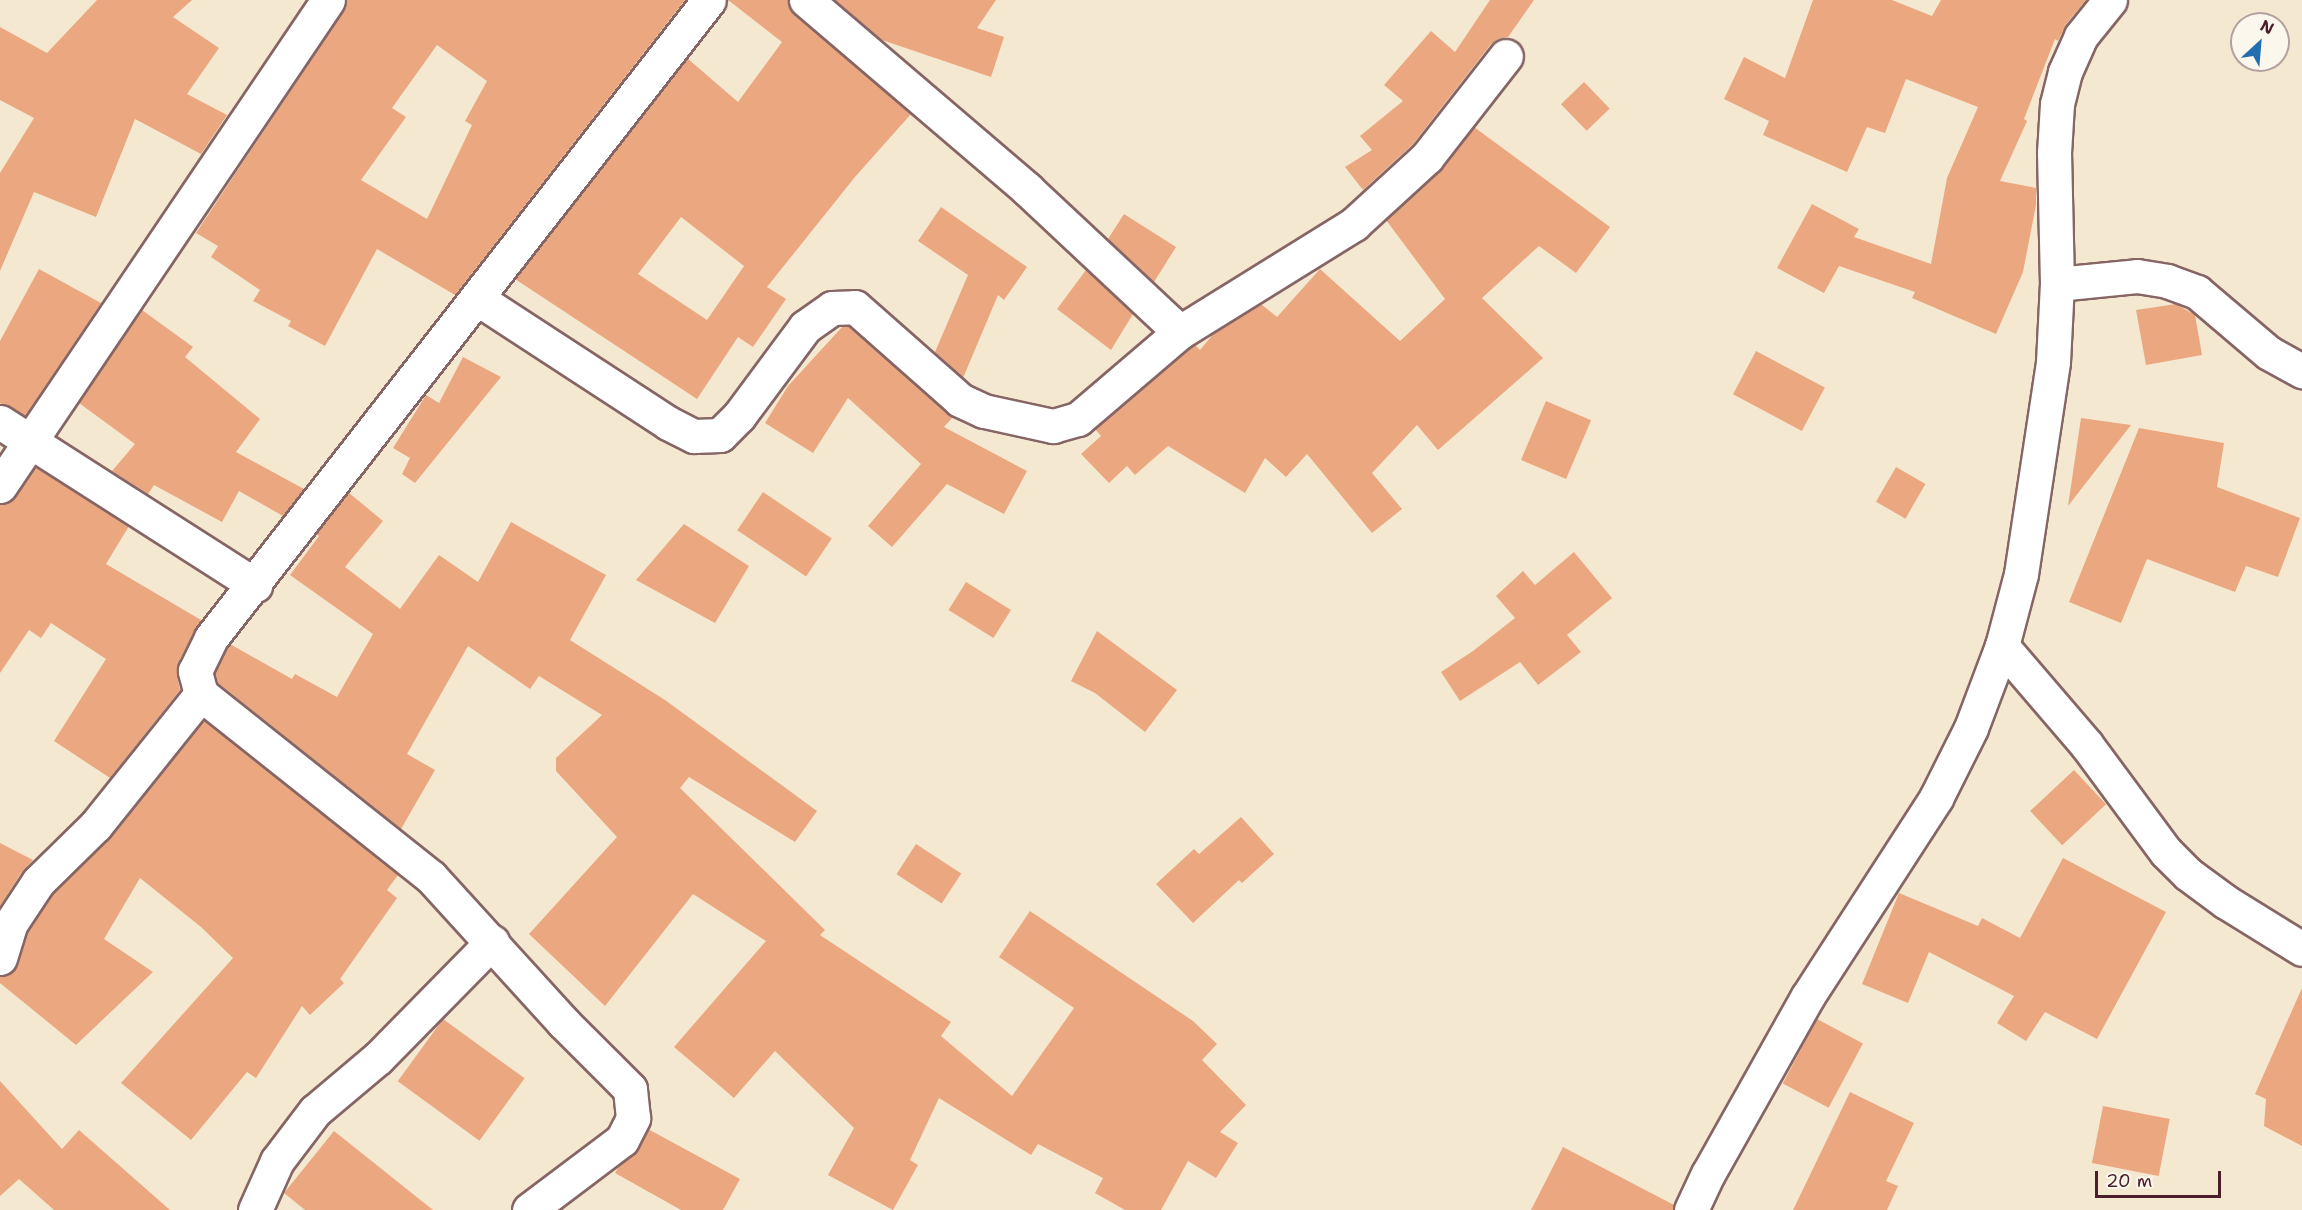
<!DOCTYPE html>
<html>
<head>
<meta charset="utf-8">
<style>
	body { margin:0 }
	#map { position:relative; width:2302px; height:1210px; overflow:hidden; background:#f5e8d1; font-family:"Shantell Sans",sans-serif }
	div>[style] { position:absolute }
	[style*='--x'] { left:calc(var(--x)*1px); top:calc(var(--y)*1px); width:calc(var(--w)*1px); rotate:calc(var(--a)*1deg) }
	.building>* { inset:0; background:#eba880; transform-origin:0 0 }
	.roads { filter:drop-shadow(2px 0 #866565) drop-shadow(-2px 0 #866565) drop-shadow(0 2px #866565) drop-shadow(0 -2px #866565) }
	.street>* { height:33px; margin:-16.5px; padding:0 16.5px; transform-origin:16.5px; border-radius:16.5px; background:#fff }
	span { translate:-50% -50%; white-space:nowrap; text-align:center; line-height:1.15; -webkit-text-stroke:4.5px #fbf7ec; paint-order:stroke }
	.north { position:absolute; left:2230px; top:12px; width:60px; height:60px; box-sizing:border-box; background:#fbf7ec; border:2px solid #b4a19f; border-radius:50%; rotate:26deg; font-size:16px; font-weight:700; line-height:24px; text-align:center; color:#4a1f2b }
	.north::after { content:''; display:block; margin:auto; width:21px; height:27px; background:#1f6fb2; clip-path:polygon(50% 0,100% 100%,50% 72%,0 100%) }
	.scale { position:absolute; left:2095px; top:1171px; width:126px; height:27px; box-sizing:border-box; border:3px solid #4a1f2b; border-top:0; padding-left:8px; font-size:18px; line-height:21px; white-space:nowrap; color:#4a1f2b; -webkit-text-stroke:4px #fbf7ec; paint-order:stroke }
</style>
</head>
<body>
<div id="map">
	<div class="building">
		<i style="clip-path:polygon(97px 0,192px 0,173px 17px,219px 48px,187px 94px,227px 115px,201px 154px,135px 119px,96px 217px,34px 192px,0 271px,0 173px,34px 118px,0 100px,0 27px,47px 53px)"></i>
		<i style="clip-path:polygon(evenodd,347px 0,685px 0,455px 295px,377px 249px,325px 346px,288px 326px,291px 321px,253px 301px,260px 290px,211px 257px,218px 246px,196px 233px,344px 10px,347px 0,437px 45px,487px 81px,465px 121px,472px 125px,427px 219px,361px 180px,406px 117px,392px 108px,437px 45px)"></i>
		<i style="clip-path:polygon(evenodd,728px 0,788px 0,794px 14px,911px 114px,855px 177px,767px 287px,786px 299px,753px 347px,738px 337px,697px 399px,515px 279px,687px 58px,738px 102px,782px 42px,728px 0,681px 217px,744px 266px,707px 320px,638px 274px,681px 217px)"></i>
		<i style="clip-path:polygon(835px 0,996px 0,977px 28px,1004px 37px,991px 77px,882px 40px)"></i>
		<i style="clip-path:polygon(1490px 0,1534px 0,1508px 37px,1498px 39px,1491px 44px,1413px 144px,1363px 190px,1345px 167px,1372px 150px,1360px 136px,1403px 101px,1384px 85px,1431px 31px,1455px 52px)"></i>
		<i style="clip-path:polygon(1813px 0,1892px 0,1932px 16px,1941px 0,2086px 0,2066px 24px,2058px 41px,2055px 39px,2024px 119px,2027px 121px,2000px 181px,2036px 188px,2036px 205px,2023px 272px,1996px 334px,1912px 298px,1915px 292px,1839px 266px,1824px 293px,1777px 268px,1812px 204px,1859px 229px,1854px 237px,1931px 264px,1947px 178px,1978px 107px,1906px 79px,1885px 133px,1867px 127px,1847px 172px,1763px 135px,1769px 121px,1724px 99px,1744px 57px,1785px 78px)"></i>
		<i style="left:1584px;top:82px;width:37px;height:32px;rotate:46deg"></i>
		<i style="clip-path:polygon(1474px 127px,1610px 227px,1576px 273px,1539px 246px,1482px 298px,1543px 358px,1438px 450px,1417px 425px,1372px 473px,1402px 509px,1372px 533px,1307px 454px,1286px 477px,1265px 458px,1245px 493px,1168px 446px,1135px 475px,1127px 466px,1109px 483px,1081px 454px,1101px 436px,1095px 429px,1191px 347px,1195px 345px,1200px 350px,1215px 332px,1261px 304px,1277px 317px,1320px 269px,1400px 341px,1445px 299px,1386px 220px,1440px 171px)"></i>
		<i style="clip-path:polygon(941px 207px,1027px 267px,1004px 300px,998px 295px,963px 378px,935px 352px,968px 275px,918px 241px)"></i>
		<i style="clip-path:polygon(1124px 214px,1176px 247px,1154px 282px,1108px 239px)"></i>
		<i style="clip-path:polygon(39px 269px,101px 303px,25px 416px,0 403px,0 341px)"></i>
		<i style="clip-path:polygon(1086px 270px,1133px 314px,1111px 350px,1057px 309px)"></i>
		<i style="clip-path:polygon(2176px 304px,2195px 315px,2202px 355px,2146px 365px,2136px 310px)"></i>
		<i style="clip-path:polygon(142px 310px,193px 347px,185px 357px,260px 419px,236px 452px,304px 489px,283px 516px,239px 491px,222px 522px,154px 485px,148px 494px,112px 471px,135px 444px,79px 403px)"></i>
		<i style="clip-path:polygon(843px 326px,848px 326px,953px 417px,944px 427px,1027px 471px,1004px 514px,947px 484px,892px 547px,868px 526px,921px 464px,848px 398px,813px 453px,765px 423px,788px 386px)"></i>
		<i style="left:1756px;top:351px;width:78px;height:49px;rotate:28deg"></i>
		<i style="clip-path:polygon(463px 357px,501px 377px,415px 483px,402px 474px,410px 458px,393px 448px,426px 395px,439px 403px)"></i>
		<i style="left:1546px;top:401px;width:49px;height:64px;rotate:23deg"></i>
		<i style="clip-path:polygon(2081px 418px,2131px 425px,2068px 506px)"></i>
		<i style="clip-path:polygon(2139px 428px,2224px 443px,2217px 487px,2300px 518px,2278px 577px,2246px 566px,2235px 592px,2147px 559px,2121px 623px,2069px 602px)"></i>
		<i style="clip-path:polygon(35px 467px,129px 526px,106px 564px,201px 620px,178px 663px,177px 676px,180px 690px,110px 778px,54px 741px,106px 659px,51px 623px,41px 638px,29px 630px,0 673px,0 505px,9px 503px,15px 497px)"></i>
		<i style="left:1896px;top:467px;width:34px;height:40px;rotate:30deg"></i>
		<i style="clip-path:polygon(348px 492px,383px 521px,345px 567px,400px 609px,439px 555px,478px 582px,511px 522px,606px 575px,570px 640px,665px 700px,817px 811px,795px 842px,689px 777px,680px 788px,825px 930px,820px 935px,951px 1022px,941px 1036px,1012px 1096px,1074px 1008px,999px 957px,1030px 911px,1193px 1021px,1217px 1044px,1202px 1060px,1246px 1105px,1220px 1132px,1238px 1143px,1216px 1178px,1188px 1161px,1161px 1210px,1125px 1210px,1095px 1193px,1103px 1178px,1038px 1144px,1031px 1155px,939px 1098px,910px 1160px,918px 1165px,893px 1210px,828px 1175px,854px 1128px,775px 1051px,734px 1098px,674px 1047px,766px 941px,693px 894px,605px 1006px,529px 934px,617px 837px,556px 771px,556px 758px,602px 715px,539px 676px,530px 689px,468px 646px,407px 754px,435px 770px,401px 829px,218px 683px,215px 673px,230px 644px,292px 679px,295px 674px,337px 697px,373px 634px,290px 575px,319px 536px,316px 534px)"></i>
		<i style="left:763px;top:492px;width:83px;height:46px;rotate:34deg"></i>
		<i style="clip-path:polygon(684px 524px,749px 566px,715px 623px,636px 580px)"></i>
		<i style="clip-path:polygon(1574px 552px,1612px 598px,1567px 635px,1581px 652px,1538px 685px,1520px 662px,1460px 701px,1441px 672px,1473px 651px,1515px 618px,1496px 596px,1523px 571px,1535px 585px)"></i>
		<i style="left:966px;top:582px;width:53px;height:33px;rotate:32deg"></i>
		<i style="clip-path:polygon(1097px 631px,1177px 690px,1145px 732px,1095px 693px,1071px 681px)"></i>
		<i style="clip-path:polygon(204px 720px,398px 875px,387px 890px,397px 898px,340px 979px,344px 983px,310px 1015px,302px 1006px,256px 1078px,247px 1072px,191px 1140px,121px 1083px,233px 958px,201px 927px,140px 878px,104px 939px,153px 972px,76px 1045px,0 983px,0 976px,13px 971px,28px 931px,53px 894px,111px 837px)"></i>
		<i style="left:2074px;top:770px;width:47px;height:60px;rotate:47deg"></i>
		<i style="clip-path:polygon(1241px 817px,1274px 854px,1242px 883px,1239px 880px,1193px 923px,1156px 884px,1194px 849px,1199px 854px)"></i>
		<i style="clip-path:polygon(0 843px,33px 860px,22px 872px,0 906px)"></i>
		<i style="left:916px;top:844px;width:54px;height:36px;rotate:33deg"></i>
		<i style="clip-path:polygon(2063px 858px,2166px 912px,2097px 1039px,2045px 1012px,2026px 1041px,1997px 1023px,2014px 996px,1929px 952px,1908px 1003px,1862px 984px,1899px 893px,1978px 926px,1982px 918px,2020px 938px)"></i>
		<i style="clip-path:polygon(2302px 988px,2302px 1146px,2264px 1126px,2266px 1099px,2255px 1094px)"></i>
		<i style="left:443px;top:1019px;width:101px;height:77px;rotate:36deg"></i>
		<i style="left:1817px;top:1019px;width:52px;height:73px;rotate:28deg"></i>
		<i style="clip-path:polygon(0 1081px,62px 1149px,79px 1130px,170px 1210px,54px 1210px,19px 1179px,0 1196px)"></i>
		<i style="clip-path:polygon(1850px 1092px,1914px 1123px,1886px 1181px,1898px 1186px,1887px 1210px,1793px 1210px)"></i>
		<i style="left:2103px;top:1106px;width:68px;height:58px;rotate:11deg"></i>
		<i style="clip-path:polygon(648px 1129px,740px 1179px,723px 1210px,681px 1210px,615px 1173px,619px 1166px,638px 1149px)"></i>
		<i style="clip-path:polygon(334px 1131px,433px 1210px,305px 1210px,284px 1193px)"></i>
		<i style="clip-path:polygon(1563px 1147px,1674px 1205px,1673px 1210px,1531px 1210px)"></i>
	</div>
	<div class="roads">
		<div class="street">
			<i style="--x:806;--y:0;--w:291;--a:40.5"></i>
			<i style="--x:1027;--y:189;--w:209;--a:43.1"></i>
			<i style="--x:2057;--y:284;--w:80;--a:-5.7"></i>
			<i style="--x:2137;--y:276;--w:30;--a:9"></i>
			<i style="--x:2167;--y:281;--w:32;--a:20"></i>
			<i style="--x:2197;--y:292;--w:94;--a:40.3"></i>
			<i style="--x:2269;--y:353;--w:38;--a:29"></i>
			<i style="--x:478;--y:299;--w:227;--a:33.1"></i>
			<i style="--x:668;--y:423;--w:29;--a:27"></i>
			<i style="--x:694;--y:436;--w:26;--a:-2"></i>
			<i style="--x:720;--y:435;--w:27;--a:-45"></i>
			<i style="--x:739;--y:416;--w:111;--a:-53.4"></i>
			<i style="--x:805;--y:327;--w:33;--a:-35"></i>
			<i style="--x:832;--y:308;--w:23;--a:-2"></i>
			<i style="--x:855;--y:307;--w:140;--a:41.5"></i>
			<i style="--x:960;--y:400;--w:26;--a:25"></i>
			<i style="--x:984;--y:411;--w:71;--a:12.3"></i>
			<i style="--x:1053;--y:426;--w:26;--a:-16"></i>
			<i style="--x:1078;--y:419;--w:134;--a:-40.5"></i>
			<i style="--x:1180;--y:332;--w:205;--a:-31.8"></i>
			<i style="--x:1354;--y:224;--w:99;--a:-42.5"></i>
			<i style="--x:1427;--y:157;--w:128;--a:-52"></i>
			<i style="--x:0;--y:422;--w:303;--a:32.6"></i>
			<i style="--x:0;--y:486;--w:586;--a:-55.98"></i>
			<i style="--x:2002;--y:646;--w:129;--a:49.4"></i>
			<i style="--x:2086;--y:744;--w:134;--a:53.5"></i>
			<i style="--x:2166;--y:852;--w:31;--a:45"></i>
			<i style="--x:2188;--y:874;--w:47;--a:36.4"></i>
			<i style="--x:2226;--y:902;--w:89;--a:31.7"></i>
			<i style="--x:0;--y:958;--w:37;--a:-73"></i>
			<i style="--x:11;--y:923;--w:49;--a:-56.6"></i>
			<i style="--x:38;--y:882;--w:81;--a:-44.5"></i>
			<i style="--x:96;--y:825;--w:168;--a:-51.3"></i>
			<i style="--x:255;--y:1210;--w:54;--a:-65.8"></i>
			<i style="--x:277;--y:1161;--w:63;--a:-52.8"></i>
			<i style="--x:315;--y:1111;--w:82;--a:-40.1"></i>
			<i style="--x:378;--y:1058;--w:163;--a:-45.5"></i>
			<i style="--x:529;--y:1210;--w:116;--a:-37"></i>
			<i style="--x:622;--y:1140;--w:25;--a:-63"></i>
			<i style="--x:633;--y:1118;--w:29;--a:-96"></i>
			<i style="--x:630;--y:1089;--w:95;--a:-135"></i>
			<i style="--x:563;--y:1022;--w:196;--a:-132.3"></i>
			<i style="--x:431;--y:877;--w:294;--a:-141.5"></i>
			<i style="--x:201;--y:694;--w:24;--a:-105"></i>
			<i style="--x:195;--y:671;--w:37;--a:-64"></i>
			<i style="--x:211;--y:638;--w:809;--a:-52.03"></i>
			<i style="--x:1691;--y:1210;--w:40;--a:-65"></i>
			<i style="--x:1708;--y:1174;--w:204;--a:-60.7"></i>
			<i style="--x:1808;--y:996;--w:236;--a:-57.1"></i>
			<i style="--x:1936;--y:798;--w:78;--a:-63.4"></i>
			<i style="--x:1971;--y:728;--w:88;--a:-69.3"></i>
			<i style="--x:2002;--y:646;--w:74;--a:-75.2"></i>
			<i style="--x:2021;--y:574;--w:214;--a:-81.4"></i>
			<i style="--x:2053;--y:362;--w:78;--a:-87.1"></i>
			<i style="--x:2057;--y:284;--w:131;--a:-91.3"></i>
			<i style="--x:2054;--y:153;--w:49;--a:-86.5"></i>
			<i style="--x:2057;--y:104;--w:33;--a:-76"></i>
			<i style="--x:2065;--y:72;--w:39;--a:-66"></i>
			<i style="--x:2081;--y:36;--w:46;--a:-51.1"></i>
		</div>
	</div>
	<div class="north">N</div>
	<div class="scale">20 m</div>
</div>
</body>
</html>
